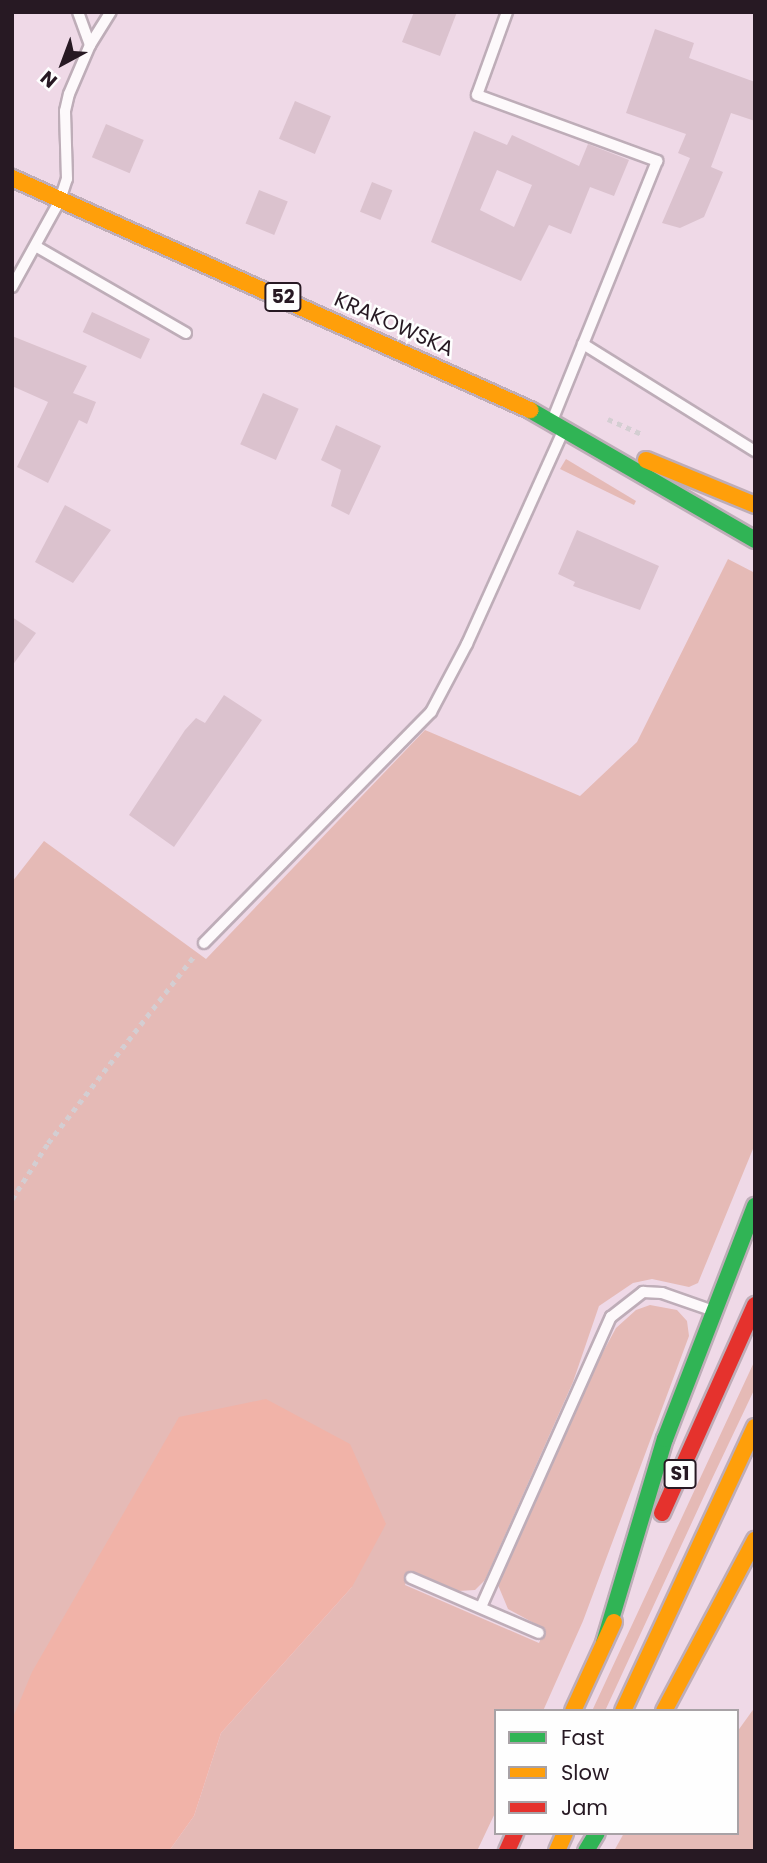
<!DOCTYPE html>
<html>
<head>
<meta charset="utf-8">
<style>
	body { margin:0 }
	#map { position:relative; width:767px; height:1863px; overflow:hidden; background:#efd9e7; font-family:Poppins,sans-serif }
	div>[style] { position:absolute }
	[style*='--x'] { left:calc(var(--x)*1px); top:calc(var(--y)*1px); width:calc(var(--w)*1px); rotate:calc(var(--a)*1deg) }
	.green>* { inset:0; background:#e5bab6 }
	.forest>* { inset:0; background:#f1b3a8 }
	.building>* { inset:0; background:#dbc2ce; transform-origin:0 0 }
	.path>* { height:4.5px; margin-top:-2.25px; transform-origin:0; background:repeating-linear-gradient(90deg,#d4ced2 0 5px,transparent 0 10px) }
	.roads { filter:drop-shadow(2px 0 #beadb8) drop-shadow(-2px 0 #beadb8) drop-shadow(0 2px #beadb8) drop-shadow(0 -2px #beadb8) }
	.lane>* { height:10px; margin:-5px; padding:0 5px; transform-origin:5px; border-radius:5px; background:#fdf9fb }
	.fast>* { height:16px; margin:-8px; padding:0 8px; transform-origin:8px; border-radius:8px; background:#30b455 }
	.slow>* { height:16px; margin:-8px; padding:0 8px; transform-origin:8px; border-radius:8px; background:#ff9f0a }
	.jam>* { height:16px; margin:-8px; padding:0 8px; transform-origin:8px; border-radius:8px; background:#e5322d }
	span { translate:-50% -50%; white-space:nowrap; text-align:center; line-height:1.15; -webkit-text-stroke:5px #fefefe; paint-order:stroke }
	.shield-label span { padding:2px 5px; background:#fefefe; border:2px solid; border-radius:5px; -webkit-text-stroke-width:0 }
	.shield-label { font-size:19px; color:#271923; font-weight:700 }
	.street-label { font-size:21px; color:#271923 }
	.frame { position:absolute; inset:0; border:14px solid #271923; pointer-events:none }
	.legend { position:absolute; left:494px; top:1709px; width:245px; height:126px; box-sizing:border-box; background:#fefefe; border:2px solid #a8a2a6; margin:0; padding:9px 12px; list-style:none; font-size:21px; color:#271923 }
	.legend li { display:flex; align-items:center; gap:14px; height:35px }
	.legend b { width:35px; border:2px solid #a8a2a6 }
	.north { position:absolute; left:28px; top:28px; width:70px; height:70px; -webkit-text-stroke:5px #fefefe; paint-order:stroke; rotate:221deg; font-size:19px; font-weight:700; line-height:28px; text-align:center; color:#271923 }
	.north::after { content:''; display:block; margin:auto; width:24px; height:32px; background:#271923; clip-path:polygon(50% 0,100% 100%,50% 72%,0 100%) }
</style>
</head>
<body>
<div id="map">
	<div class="green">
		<i style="clip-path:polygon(566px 459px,636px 501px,634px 505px,560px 469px)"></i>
		<i style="clip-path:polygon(728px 559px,755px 573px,755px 1144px,698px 1283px,689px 1287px,652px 1279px,633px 1283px,599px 1306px,573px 1382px,485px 1580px,475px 1590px,458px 1591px,411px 1571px,405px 1585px,539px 1643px,545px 1629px,508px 1609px,498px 1585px,583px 1389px,616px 1328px,636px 1310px,650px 1305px,677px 1310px,687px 1321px,689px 1336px,583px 1621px,543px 1711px,496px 1711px,496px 1811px,477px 1851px,169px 1851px,194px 1816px,221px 1733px,352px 1587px,12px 1720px,12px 882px,44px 841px,206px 959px,425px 730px,580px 796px,637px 742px)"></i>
		<i style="clip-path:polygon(755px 1360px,755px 1388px,711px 1481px,605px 1711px,592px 1711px)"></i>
		<i style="clip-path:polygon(755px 1707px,755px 1851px,614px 1851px,624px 1833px,737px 1833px,737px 1732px)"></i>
	</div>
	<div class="forest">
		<i style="clip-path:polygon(266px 1399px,350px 1444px,386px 1524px,352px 1587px,221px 1733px,194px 1816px,169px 1851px,12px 1851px,12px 1720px,32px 1672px,179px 1417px)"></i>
	</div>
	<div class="building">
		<i style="clip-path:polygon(414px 12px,457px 12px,440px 56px,402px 42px)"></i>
		<i style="clip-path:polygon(655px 29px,694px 43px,689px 58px,755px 82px,755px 121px,731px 113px,711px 167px,723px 172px,704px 217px,680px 228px,662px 223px,690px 158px,678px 153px,686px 134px,626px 113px)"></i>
		<i style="left:295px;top:101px;width:39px;height:41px;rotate:23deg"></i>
		<i style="left:106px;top:124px;width:41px;height:36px;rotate:23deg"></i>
		<i style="clip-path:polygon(evenodd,474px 131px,507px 145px,512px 135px,579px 166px,588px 144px,629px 160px,614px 196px,590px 187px,571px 234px,549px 225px,521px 281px,431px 242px,474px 131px,497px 170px,532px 185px,514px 227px,480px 210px,497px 170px)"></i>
		<i style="left:372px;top:182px;width:22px;height:32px;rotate:22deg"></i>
		<i style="left:259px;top:190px;width:31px;height:36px;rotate:22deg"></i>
		<i style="left:92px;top:312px;width:64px;height:22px;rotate:25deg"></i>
		<i style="clip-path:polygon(12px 336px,87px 366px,73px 393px,96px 402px,87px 424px,79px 420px,48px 483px,17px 467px,48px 402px,12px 386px)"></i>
		<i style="left:263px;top:393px;width:39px;height:56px;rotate:24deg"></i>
		<i style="clip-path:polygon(336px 425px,381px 446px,349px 515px,331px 506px,341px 470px,321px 460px)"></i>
		<i style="clip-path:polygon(65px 505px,111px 530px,73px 583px,35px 562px)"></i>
		<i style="clip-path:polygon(577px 530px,659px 566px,640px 610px,573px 586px,575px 582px,558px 574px)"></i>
		<i style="clip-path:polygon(12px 617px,36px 633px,12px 666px)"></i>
		<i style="clip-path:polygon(224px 695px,262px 720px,174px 847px,129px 815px,185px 730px,196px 718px,205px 723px)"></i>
	</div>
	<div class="path">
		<i style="--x:608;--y:419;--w:36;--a:24"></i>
		<i style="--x:12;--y:1199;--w:67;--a:-57.3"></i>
		<i style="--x:48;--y:1143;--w:239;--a:-52"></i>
	</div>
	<div class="roads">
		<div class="lane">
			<i style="--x:78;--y:12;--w:35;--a:70"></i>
			<i style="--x:507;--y:12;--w:88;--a:109.9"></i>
			<i style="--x:477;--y:95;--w:192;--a:20.1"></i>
			<i style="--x:657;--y:161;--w:275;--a:112"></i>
			<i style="--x:37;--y:247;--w:172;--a:30"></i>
			<i style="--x:12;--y:287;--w:99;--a:-61.1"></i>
			<i style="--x:60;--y:200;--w:22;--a:-72"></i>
			<i style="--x:67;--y:179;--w:68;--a:-91.7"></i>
			<i style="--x:65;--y:111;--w:17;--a:-77"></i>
			<i style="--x:69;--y:94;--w:53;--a:-66.8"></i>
			<i style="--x:90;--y:45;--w:39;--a:-58"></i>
			<i style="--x:583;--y:344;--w:203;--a:31.9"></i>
			<i style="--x:204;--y:943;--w:324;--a:-45.5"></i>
			<i style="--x:431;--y:712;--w:77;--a:-62.1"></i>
			<i style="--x:467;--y:644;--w:234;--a:-65.7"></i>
			<i style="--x:411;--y:1578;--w:139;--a:23.3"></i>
			<i style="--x:481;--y:1607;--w:318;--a:-65.9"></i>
			<i style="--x:611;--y:1317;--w:41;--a:-38"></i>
			<i style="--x:643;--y:1292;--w:19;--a:3"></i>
			<i style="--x:662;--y:1293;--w:49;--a:19.2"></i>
		</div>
		<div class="fast">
			<i style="--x:530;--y:410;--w:260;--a:30"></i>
			<i style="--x:604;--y:1643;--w:213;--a:-73.4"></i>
			<i style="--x:665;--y:1439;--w:250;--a:-68.9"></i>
			<i style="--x:586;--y:1851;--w:21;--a:-59"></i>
		</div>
		<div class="slow">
			<i style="--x:12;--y:178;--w:568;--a:24.13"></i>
			<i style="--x:646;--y:460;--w:118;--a:22.4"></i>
			<i style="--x:573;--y:1711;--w:98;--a:-65.3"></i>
			<i style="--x:623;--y:1711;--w:313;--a:-65.1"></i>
			<i style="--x:664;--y:1711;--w:194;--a:-62"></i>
			<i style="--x:557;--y:1851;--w:20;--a:-66"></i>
		</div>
		<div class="jam">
			<i style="--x:662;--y:1513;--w:228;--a:-65.9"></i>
			<i style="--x:507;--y:1851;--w:20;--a:-66"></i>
		</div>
	</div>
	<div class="shield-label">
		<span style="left:283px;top:297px">52</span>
		<span style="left:680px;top:1474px">S1</span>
	</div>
	<div class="street-label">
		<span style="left:394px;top:324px;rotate:24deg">KRAKOWSKA</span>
	</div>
	<div class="frame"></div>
	<ul class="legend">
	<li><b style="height:9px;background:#30b455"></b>Fast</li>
	<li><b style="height:9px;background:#ff9f0a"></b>Slow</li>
	<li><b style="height:9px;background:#e5322d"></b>Jam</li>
	</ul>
	<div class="north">N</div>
</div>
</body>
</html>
